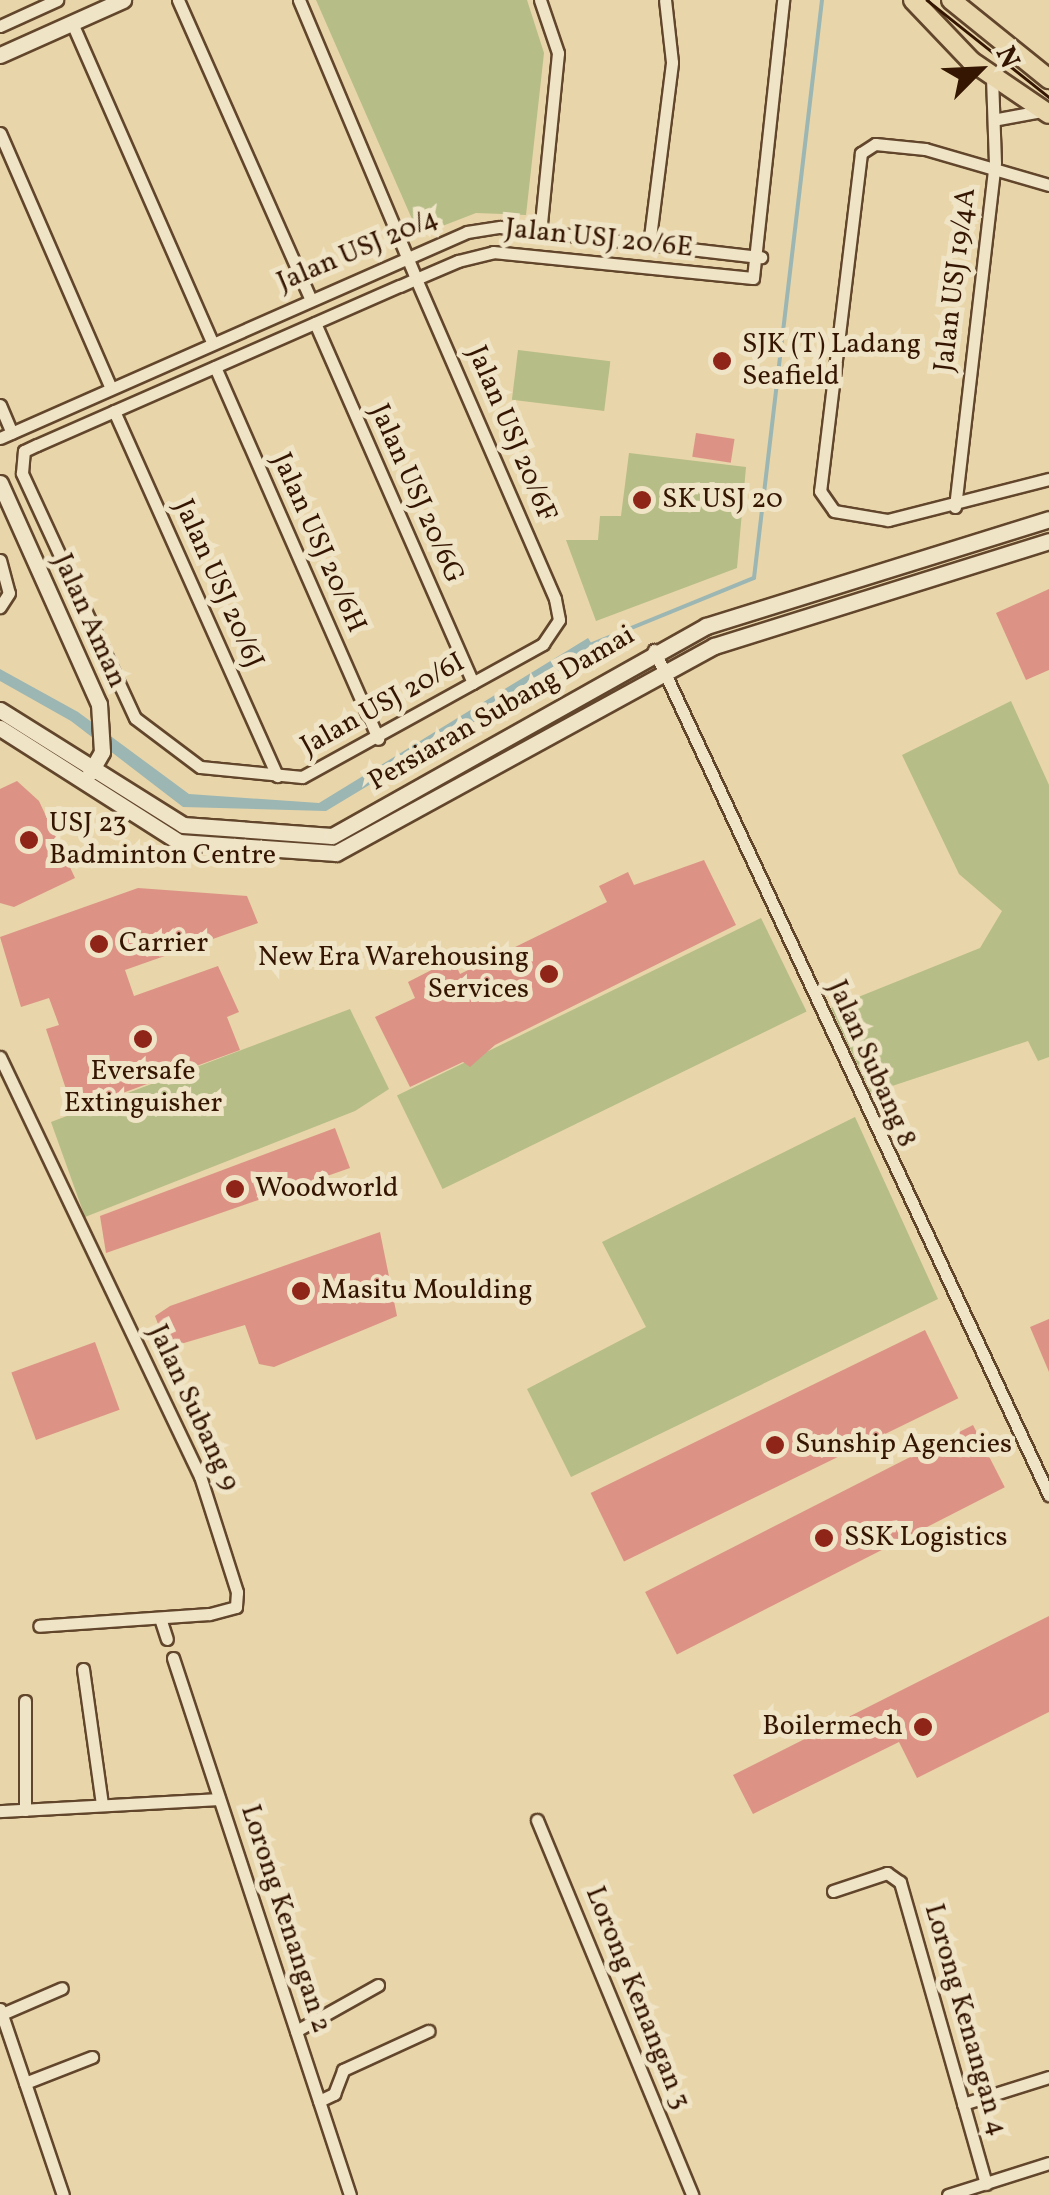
<!DOCTYPE html>
<html>
<head>
<meta charset="utf-8">
<style>
	body { margin:0 }
	#map { position:relative; width:1049px; height:2195px; overflow:hidden; background:#e8d5a9; font-family:Vollkorn,serif }
	div>[style] { position:absolute }
	[style*='--x'] { left:calc(var(--x)*1px); top:calc(var(--y)*1px); width:calc(var(--w)*1px); rotate:calc(var(--a)*1deg) }
	.green>* { inset:0; background:#b6bd87; transform-origin:0 0 }
	.water>* { inset:0; background:#9bb6b3 }
	.stream>* { height:4px; margin:-2px; padding:0 2px; transform-origin:2px; border-radius:2px; background:#9bb6b3 }
	.building>* { inset:0; background:#dc9385; transform-origin:0 0 }
	.roads { filter:drop-shadow(2px 0 #62462c) drop-shadow(-2px 0 #62462c) drop-shadow(0 2px #62462c) drop-shadow(0 -2px #62462c) }
	.street>* { height:11px; margin:-5.5px; padding:0 5.5px; transform-origin:5.5px; border-radius:5.5px; background:#f0e4c7 }
	.secondary>* { height:15px; margin:-7.5px; padding:0 7.5px; transform-origin:7.5px; border-radius:7.5px; background:#f0e4c7 }
	.primary>* { height:18px; margin:-9px; padding:0 9px; transform-origin:9px; border-radius:9px; background:#e8d5a9 }
	.tram>* { height:2.5px; margin:-1.25px; padding:0 1.25px; transform-origin:1.25px; border-radius:1.25px; background:#351602 }
	.dots>* { width:28px; height:28px; translate:-50% -50%; box-sizing:border-box; border:5px solid #f0e4c7; border-radius:50% }
	span { translate:-50% -50%; white-space:nowrap; text-align:center; line-height:1.15; -webkit-text-stroke:10px #f0e4c7; paint-order:stroke }
	.street-label { font-size:28px; color:#351602 }
	.poi-label { font-size:28px; color:#351602 }
	.left { translate:0 -50%; text-align:left }
	.right { translate:-100% -50%; text-align:right }
	.north { position:absolute; left:929px; top:20px; width:100px; height:100px; -webkit-text-stroke:8px #f0e4c7; paint-order:stroke; rotate:66deg; font-size:28px; font-weight:700; line-height:40px; text-align:center; color:#351602 }
	.north::after { content:''; display:block; margin:auto; width:35px; height:45px; background:#351602; clip-path:polygon(50% 0,100% 100%,50% 72%,0 100%) }
</style>
</head>
<body>
<div id="map">
	<div class="green">
		<i style="clip-path:polygon(316px 0,527px 0,544px 53px,526px 215px,476px 213px,419px 235px)"></i>
		<i style="left:518px;top:350px;width:93px;height:50px;rotate:7deg"></i>
		<i style="clip-path:polygon(629px 453px,746px 467px,737px 568px,596px 621px,566px 540px,598px 540px,600px 516px,621px 516px)"></i>
		<i style="clip-path:polygon(1011px 701px,1049px 785px,1049px 1057px,1038px 1061px,1028px 1041px,871px 1093px,831px 1008px,980px 948px,1002px 911px,959px 874px,902px 755px)"></i>
		<i style="left:761px;top:918px;width:104px;height:405px;rotate:64deg"></i>
		<i style="clip-path:polygon(350px 1009px,389px 1089px,355px 1111px,85px 1217px,51px 1122px)"></i>
		<i style="clip-path:polygon(855px 1117px,938px 1299px,571px 1477px,527px 1389px,646px 1327px,602px 1242px)"></i>
	</div>
	<div class="water">
		<i style="clip-path:polygon(588px 638px,595px 649px,326px 811px,183px 807px,71px 721px,0 681px,0 669px,78px 712px,189px 794px,319px 803px)"></i>
	</div>
	<div class="stream">
		<i style="--x:592;--y:644;--w:175;--a:-22.2"></i>
		<i style="--x:754;--y:578;--w:582;--a:-83.29"></i>
	</div>
	<div class="building">
		<i style="left:696px;top:433px;width:39px;height:24px;rotate:9deg"></i>
		<i style="clip-path:polygon(1049px 589px,1049px 670px,1026px 680px,996px 613px)"></i>
		<i style="clip-path:polygon(17px 781px,39px 801px,75px 878px,14px 907px,0 903px,0 789px)"></i>
		<i style="clip-path:polygon(704px 860px,736px 925px,495px 1045px,470px 1067px,463px 1062px,410px 1087px,375px 1017px,415px 998px,408px 982px,453px 959px,460px 974px,607px 902px,599px 886px,628px 872px,634px 885px)"></i>
		<i style="clip-path:polygon(138px 888px,247px 896px,258px 923px,125px 970px,134px 996px,218px 966px,239px 1012px,227px 1017px,240px 1050px,87px 1106px,82px 1096px,70px 1101px,46px 1029px,59px 1025px,49px 998px,21px 1007px,0 937px)"></i>
		<i style="clip-path:polygon(335px 1128px,350px 1168px,106px 1253px,100px 1216px)"></i>
		<i style="clip-path:polygon(380px 1232px,397px 1316px,274px 1367px,259px 1364px,245px 1325px,167px 1348px,155px 1316px,170px 1306px)"></i>
		<i style="clip-path:polygon(1049px 1319px,1049px 1372px,1030px 1327px)"></i>
		<i style="left:925px;top:1330px;width:76px;height:372px;rotate:64deg"></i>
		<i style="left:95px;top:1342px;width:72px;height:89px;rotate:70deg"></i>
		<i style="left:973px;top:1425px;width:70px;height:368px;rotate:63deg"></i>
		<i style="clip-path:polygon(1049px 1616px,1049px 1712px,917px 1778px,899px 1742px,753px 1814px,733px 1775px)"></i>
	</div>
	<div class="roads">
		<div class="street">
			<i style="--x:178;--y:0;--w:326;--a:66.1"></i>
			<i style="--x:299;--y:0;--w:303;--a:67.2"></i>
			<i style="--x:416;--y:279;--w:349;--a:66.5"></i>
			<i style="--x:555;--y:599;--w:21;--a:79"></i>
			<i style="--x:559;--y:620;--w:29;--a:124"></i>
			<i style="--x:543;--y:644;--w:275;--a:151.1"></i>
			<i style="--x:302;--y:777;--w:102;--a:-174.4"></i>
			<i style="--x:200;--y:767;--w:81;--a:-143"></i>
			<i style="--x:135;--y:718;--w:270;--a:-114.8"></i>
			<i style="--x:22;--y:473;--w:22;--a:-85"></i>
			<i style="--x:24;--y:451;--w:14;--a:-25"></i>
			<i style="--x:37;--y:445;--w:396;--a:-23.7"></i>
			<i style="--x:400;--y:286;--w:17;--a:-24"></i>
			<i style="--x:416;--y:279;--w:46;--a:-23.2"></i>
			<i style="--x:458;--y:261;--w:36;--a:-14"></i>
			<i style="--x:493;--y:252;--w:261;--a:5.7"></i>
			<i style="--x:753;--y:278;--w:280;--a:-83.8"></i>
			<i style="--x:540;--y:0;--w:56;--a:71.2"></i>
			<i style="--x:558;--y:53;--w:180;--a:95.7"></i>
			<i style="--x:72;--y:23;--w:348;--a:66.3"></i>
			<i style="--x:0;--y:26;--w:63;--a:-24.5"></i>
			<i style="--x:998;--y:119;--w:44;--a:-10.5"></i>
			<i style="--x:0;--y:133;--w:278;--a:66.5"></i>
			<i style="--x:1049;--y:185;--w:129;--a:-163.8"></i>
			<i style="--x:925;--y:149;--w:50;--a:-174.3"></i>
			<i style="--x:875;--y:144;--w:17;--a:147"></i>
			<i style="--x:861;--y:153;--w:340;--a:96.9"></i>
			<i style="--x:820;--y:491;--w:24;--a:55"></i>
			<i style="--x:834;--y:511;--w:55;--a:9.5"></i>
			<i style="--x:888;--y:520;--w:166;--a:-14.3"></i>
			<i style="--x:649;--y:245;--w:184;--a:-82.8"></i>
			<i style="--x:672;--y:62;--w:62;--a:-96.4"></i>
			<i style="--x:315;--y:323;--w:393;--a:66.3"></i>
			<i style="--x:215;--y:367;--w:406;--a:66.3"></i>
			<i style="--x:0;--y:405;--w:30;--a:67"></i>
			<i style="--x:114;--y:411;--w:400;--a:65.9"></i>
			<i style="--x:0;--y:438;--w:510;--a:-23.8"></i>
			<i style="--x:467;--y:232;--w:33;--a:-9"></i>
			<i style="--x:500;--y:227;--w:263;--a:6.6"></i>
			<i style="--x:955;--y:507;--w:346;--a:-83.4"></i>
			<i style="--x:995;--y:163;--w:85;--a:-92"></i>
			<i style="--x:0;--y:560;--w:34;--a:75"></i>
			<i style="--x:9;--y:593;--w:17;--a:123"></i>
			<i style="--x:654;--y:650;--w:933;--a:64.95"></i>
			<i style="--x:0;--y:1057;--w:464;--a:64.5"></i>
			<i style="--x:200;--y:1476;--w:122;--a:72.3"></i>
			<i style="--x:237;--y:1592;--w:15;--a:94"></i>
			<i style="--x:236;--y:1607;--w:28;--a:165"></i>
			<i style="--x:209;--y:1614;--w:170;--a:176"></i>
			<i style="--x:160;--y:1618;--w:22;--a:72"></i>
			<i style="--x:173;--y:1658;--w:565;--a:71.76"></i>
			<i style="--x:83;--y:1669;--w:137;--a:82"></i>
			<i style="--x:25;--y:1810;--w:109;--a:-90"></i>
			<i style="--x:0;--y:1811;--w:219;--a:-3.1"></i>
			<i style="--x:537;--y:1820;--w:406;--a:67.5"></i>
			<i style="--x:833;--y:1891;--w:57;--a:-18.4"></i>
			<i style="--x:887;--y:1873;--w:16;--a:35"></i>
			<i style="--x:900;--y:1882;--w:314;--a:74.1"></i>
			<i style="--x:0;--y:2009;--w:196;--a:71.3"></i>
			<i style="--x:2;--y:2014;--w:65;--a:-23.4"></i>
			<i style="--x:296;--y:2031;--w:94;--a:-29.3"></i>
			<i style="--x:25;--y:2083;--w:72;--a:-21.2"></i>
			<i style="--x:319;--y:2101;--w:17;--a:-25"></i>
			<i style="--x:334;--y:2094;--w:26;--a:-69"></i>
			<i style="--x:343;--y:2070;--w:94;--a:-24.6"></i>
			<i style="--x:963;--y:2104;--w:90;--a:-17.4"></i>
			<i style="--x:948;--y:2195;--w:106;--a:-17.6"></i>
		</div>
		<div class="secondary">
			<i style="--x:0;--y:55;--w:135;--a:-24.1"></i>
			<i style="--x:0;--y:483;--w:242;--a:65.9"></i>
			<i style="--x:99;--y:704;--w:48;--a:86.4"></i>
			<i style="--x:102;--y:752;--w:24;--a:120"></i>
			<i style="--x:0;--y:710;--w:216;--a:32.1"></i>
			<i style="--x:183;--y:825;--w:149;--a:4.2"></i>
			<i style="--x:332;--y:836;--w:429;--a:-29.3"></i>
			<i style="--x:706;--y:626;--w:359;--a:-17.3"></i>
			<i style="--x:0;--y:728;--w:212;--a:32.5"></i>
			<i style="--x:179;--y:842;--w:157;--a:4"></i>
			<i style="--x:336;--y:853;--w:431;--a:-28.7"></i>
			<i style="--x:714;--y:646;--w:351;--a:-17.4"></i>
		</div>
		<div class="primary">
			<i style="--x:913;--y:0;--w:84;--a:46.4"></i>
			<i style="--x:971;--y:61;--w:94;--a:34.2"></i>
			<i style="--x:951;--y:0;--w:126;--a:38.9"></i>
		</div>
	</div>
	<div class="tram">
		<i style="--x:927;--y:0;--w:156;--a:38.5"></i>
	</div>
	<div class="dots">
		<i style="left:722px;top:361px;background:#8f2418"></i>
		<i style="left:642px;top:500px;background:#8f2418"></i>
		<i style="left:29px;top:840px;background:#8f2418"></i>
		<i style="left:99px;top:944px;background:#8f2418"></i>
		<i style="left:549px;top:974px;background:#8f2418"></i>
		<i style="left:143px;top:1039px;background:#8f2418"></i>
		<i style="left:235px;top:1189px;background:#8f2418"></i>
		<i style="left:301px;top:1291px;background:#8f2418"></i>
		<i style="left:775px;top:1445px;background:#8f2418"></i>
		<i style="left:824px;top:1538px;background:#8f2418"></i>
		<i style="left:923px;top:1727px;background:#8f2418"></i>
	</div>
	<div class="street-label">
		<span style="left:599px;top:239px;rotate:6deg">Jalan USJ 20/6E</span>
		<span style="left:358px;top:251px;rotate:-23deg">Jalan USJ 20/4</span>
		<span style="left:956px;top:280px;rotate:-83deg">Jalan USJ 19/4A</span>
		<span style="left:511px;top:434px;rotate:67deg">Jalan USJ 20/6F</span>
		<span style="left:416px;top:494px;rotate:66deg">Jalan USJ 20/6G</span>
		<span style="left:318px;top:543px;rotate:66deg">Jalan USJ 20/6H</span>
		<span style="left:218px;top:584px;rotate:66deg">Jalan USJ 20/6J</span>
		<span style="left:89px;top:621px;rotate:66deg">Jalan Aman</span>
		<span style="left:383px;top:705px;rotate:-29deg">Jalan USJ 20/6I</span>
		<span style="left:502px;top:709px;rotate:-30deg">Persiaran Subang Damai</span>
		<span style="left:871px;top:1064px;rotate:66deg">Jalan Subang 8</span>
		<span style="left:193px;top:1408px;rotate:65deg">Jalan Subang 9</span>
		<span style="left:285px;top:1919px;rotate:72deg">Lorong Kenangan 2</span>
		<span style="left:637px;top:1998px;rotate:68deg">Lorong Kenangan 3</span>
		<span style="left:965px;top:2020px;rotate:74deg">Lorong Kenangan 4</span>
	</div>
	<div class="poi-label">
		<span class="left" style="left:742px;top:361px">SJK (T) Ladang<br>Seafield</span>
		<span class="left" style="left:662px;top:500px">SK USJ 20</span>
		<span class="left" style="left:49px;top:840px">USJ 23<br>Badminton Centre</span>
		<span class="left" style="left:119px;top:944px">Carrier</span>
		<span class="right" style="left:529px;top:974px">New Era Warehousing<br>Services</span>
		<span style="left:143px;top:1088px">Eversafe<br>Extinguisher</span>
		<span class="left" style="left:255px;top:1189px">Woodworld</span>
		<span class="left" style="left:321px;top:1291px">Masitu Moulding</span>
		<span class="left" style="left:795px;top:1445px">Sunship Agencies</span>
		<span class="left" style="left:844px;top:1538px">SSK Logistics</span>
		<span class="right" style="left:903px;top:1727px">Boilermech</span>
	</div>
	<div class="north">N</div>
</div>
</body>
</html>
